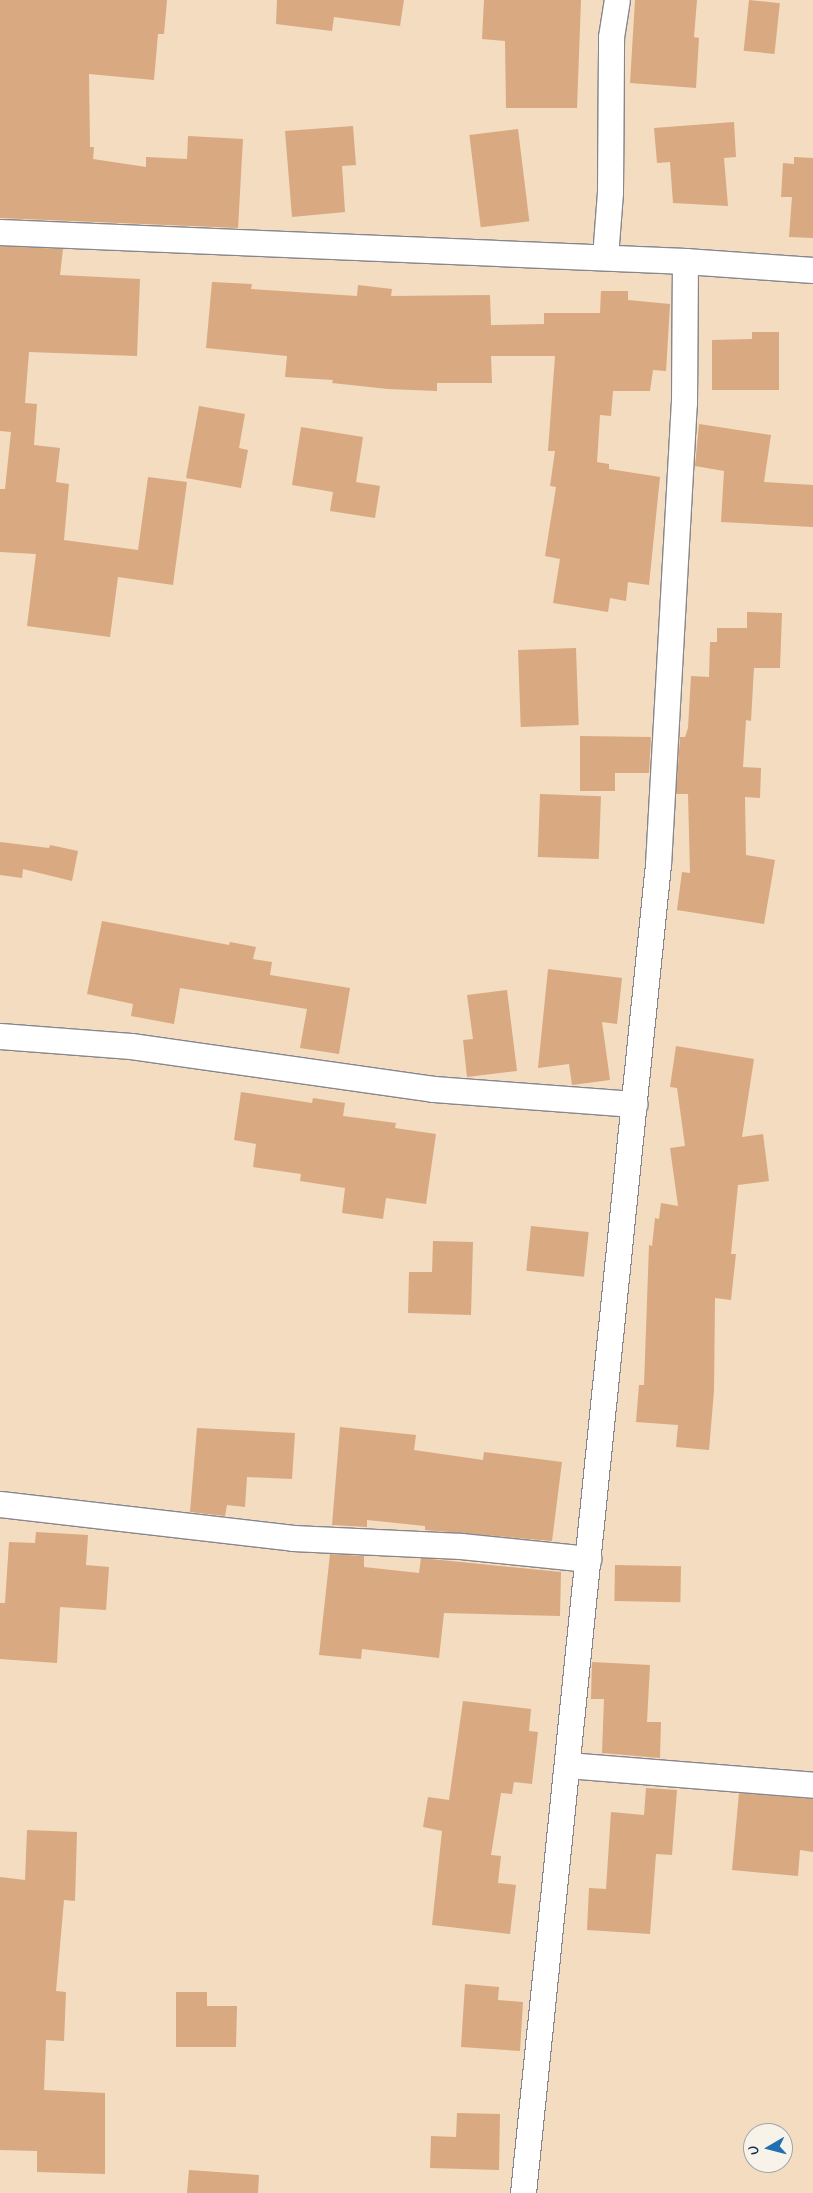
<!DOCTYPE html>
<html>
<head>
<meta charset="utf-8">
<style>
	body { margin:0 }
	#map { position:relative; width:813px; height:2193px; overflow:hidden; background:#f3dcbf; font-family:Mynerve,sans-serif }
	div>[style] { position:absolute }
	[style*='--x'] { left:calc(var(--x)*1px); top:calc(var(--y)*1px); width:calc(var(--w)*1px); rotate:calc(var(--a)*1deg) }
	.building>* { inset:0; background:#d9a981; transform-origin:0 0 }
	.roads { filter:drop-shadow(1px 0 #87868e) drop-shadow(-1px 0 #87868e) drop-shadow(0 1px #87868e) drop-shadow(0 -1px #87868e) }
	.street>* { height:25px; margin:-12.5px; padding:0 12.5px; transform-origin:12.5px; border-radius:12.5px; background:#fff }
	span { translate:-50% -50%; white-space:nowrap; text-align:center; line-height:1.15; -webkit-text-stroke:4px #f7f3e8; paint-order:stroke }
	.north { position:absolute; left:743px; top:2123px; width:50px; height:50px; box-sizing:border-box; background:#f7f3e8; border:1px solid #9fa5b1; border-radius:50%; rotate:262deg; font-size:14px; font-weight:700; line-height:20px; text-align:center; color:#1b2f5e }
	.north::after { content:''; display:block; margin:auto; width:18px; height:22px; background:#1f6fb2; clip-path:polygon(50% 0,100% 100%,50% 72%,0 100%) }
</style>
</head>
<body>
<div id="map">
	<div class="building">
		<i style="clip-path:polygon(0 0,167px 0,164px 34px,158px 34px,154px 80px,89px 74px,90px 147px,94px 147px,93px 159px,146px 167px,146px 157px,187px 159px,188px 136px,243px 139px,238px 228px,0 218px)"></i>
		<i style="clip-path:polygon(277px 0,404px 0,400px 26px,334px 17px,332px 31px,276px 24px)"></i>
		<i style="clip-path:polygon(484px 0,581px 0,577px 108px,506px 108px,505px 41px,482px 39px)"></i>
		<i style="clip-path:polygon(635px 0,697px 0,694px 37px,699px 38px,696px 88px,630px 83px)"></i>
		<i style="left:749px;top:0;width:31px;height:51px;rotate:6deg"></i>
		<i style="clip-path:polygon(734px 122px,736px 157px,724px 158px,728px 206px,673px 203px,670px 162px,657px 163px,654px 128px)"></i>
		<i style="clip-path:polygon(353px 126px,356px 165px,342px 166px,345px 212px,292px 217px,285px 131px)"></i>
		<i style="left:518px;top:129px;width:93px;height:49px;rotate:83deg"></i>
		<i style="clip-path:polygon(794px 157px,813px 158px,813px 238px,789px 237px,792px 197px,781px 197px,783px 163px,794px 164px)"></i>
		<i style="clip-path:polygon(0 246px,63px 249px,60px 275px,140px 279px,137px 356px,29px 352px,25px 403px,37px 404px,34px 445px,60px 448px,56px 482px,69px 484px,64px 540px,138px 550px,148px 477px,187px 482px,173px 585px,118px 577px,110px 637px,27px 626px,36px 554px,0 552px,0 489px,5px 489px,11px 432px,0 431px)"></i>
		<i style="clip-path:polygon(212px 282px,252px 284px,251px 289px,357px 296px,358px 285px,392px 289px,391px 296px,490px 295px,491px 325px,544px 324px,544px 313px,600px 313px,601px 291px,628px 291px,628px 300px,670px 304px,666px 371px,653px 370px,650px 391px,613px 391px,611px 416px,600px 415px,597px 462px,609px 464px,609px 469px,660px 477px,649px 585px,628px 582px,626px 601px,610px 598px,608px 612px,553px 603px,560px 559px,545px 556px,556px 487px,550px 486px,555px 451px,548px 451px,555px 356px,491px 356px,492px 383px,437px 383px,437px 391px,388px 389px,332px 383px,333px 380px,285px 377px,287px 356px,206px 348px)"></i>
		<i style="clip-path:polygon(752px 332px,779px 332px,779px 390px,712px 390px,712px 340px,752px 339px)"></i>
		<i style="clip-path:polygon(199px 406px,245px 414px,239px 448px,248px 450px,241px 488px,186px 478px)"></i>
		<i style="clip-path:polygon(699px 424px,771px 435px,764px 482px,813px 485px,813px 527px,721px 522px,724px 471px,695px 466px)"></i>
		<i style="clip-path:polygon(301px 427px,363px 437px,356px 482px,380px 486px,375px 518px,330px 511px,333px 492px,292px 485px)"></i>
		<i style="clip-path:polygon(747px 612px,782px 613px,780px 668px,754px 668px,751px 721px,746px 720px,743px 767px,761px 768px,760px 798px,745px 797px,746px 855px,775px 860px,764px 924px,677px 910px,682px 872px,690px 873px,688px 794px,676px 794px,680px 737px,685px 737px,688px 728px,691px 676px,709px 677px,710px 642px,717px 642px,717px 628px,747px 628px)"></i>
		<i style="left:576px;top:648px;width:77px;height:58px;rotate:88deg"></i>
		<i style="clip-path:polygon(580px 736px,651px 737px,649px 773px,615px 773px,615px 791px,580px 791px)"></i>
		<i style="left:540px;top:794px;width:61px;height:63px;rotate:2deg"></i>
		<i style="clip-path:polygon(0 842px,49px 848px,50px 845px,78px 851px,72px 881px,23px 869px,22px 878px,0 875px)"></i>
		<i style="clip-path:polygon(102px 921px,229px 945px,230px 942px,256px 947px,253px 959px,272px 962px,270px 975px,350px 988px,339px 1054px,300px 1048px,307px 1009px,180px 988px,174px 1024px,131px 1016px,133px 1004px,87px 994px)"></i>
		<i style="clip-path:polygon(548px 969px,622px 978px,617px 1024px,602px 1022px,610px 1080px,572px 1085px,569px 1064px,538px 1068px)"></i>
		<i style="clip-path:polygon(507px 990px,517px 1071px,467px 1077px,463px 1040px,473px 1039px,467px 995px)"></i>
		<i style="clip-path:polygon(676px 1046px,754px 1059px,742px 1137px,763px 1134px,769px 1181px,738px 1185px,731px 1254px,736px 1254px,731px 1300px,715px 1298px,714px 1391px,709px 1450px,676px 1447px,678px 1425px,636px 1422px,639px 1385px,644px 1385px,649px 1245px,652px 1246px,655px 1218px,659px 1219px,661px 1203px,678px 1206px,670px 1148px,685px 1146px,677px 1088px,670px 1087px)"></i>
		<i style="clip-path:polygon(241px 1092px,312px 1103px,313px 1098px,345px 1103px,343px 1116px,396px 1123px,395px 1128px,436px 1134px,426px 1204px,386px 1198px,383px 1219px,342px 1213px,345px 1188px,300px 1181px,301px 1174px,253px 1167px,256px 1144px,234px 1140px)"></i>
		<i style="left:531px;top:1226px;width:58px;height:45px;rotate:6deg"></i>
		<i style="clip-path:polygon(433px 1241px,473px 1242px,471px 1315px,408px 1313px,409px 1272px,432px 1272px)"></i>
		<i style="clip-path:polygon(340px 1427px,416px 1435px,414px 1450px,483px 1460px,484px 1452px,562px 1462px,552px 1541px,425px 1530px,425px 1526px,367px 1520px,367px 1527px,332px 1525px)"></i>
		<i style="clip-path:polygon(197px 1428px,295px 1433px,292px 1479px,247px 1477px,245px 1507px,227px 1505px,225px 1516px,190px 1512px)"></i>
		<i style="clip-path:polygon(36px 1532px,88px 1535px,86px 1565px,109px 1567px,106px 1610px,60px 1607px,57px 1663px,0 1659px,0 1603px,5px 1603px,9px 1542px,35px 1543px)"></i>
		<i style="clip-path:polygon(330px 1554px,364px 1556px,364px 1567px,419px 1573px,421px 1558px,561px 1572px,560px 1616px,444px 1613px,439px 1658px,362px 1649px,361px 1659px,319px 1655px)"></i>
		<i style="left:615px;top:1565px;width:66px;height:36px;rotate:1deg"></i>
		<i style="clip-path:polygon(592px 1662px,650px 1665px,647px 1722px,661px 1722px,660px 1758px,602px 1753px,604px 1699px,591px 1699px)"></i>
		<i style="clip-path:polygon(463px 1701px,531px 1709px,529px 1731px,538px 1732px,532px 1784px,514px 1782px,512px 1794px,501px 1793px,491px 1855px,501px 1856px,498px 1883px,516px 1885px,510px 1934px,432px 1925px,442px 1831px,423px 1827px,428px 1797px,449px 1800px)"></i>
		<i style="clip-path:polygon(646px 1788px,677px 1790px,672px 1855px,656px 1854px,650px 1934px,587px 1930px,589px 1888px,606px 1889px,611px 1812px,644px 1815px)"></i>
		<i style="clip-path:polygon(739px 1793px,813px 1799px,813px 1852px,800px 1850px,798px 1876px,732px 1870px)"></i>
		<i style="clip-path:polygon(27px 1830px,77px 1832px,75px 1901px,64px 1900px,56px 1991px,66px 1992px,64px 2041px,46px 2040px,44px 2090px,105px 2093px,105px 2174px,37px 2172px,37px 2151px,0 2150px,0 1877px,25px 1880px)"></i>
		<i style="clip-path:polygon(465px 1984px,499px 1987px,498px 2000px,523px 2002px,520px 2051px,461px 2047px)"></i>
		<i style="clip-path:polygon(176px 1992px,207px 1992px,207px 2006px,237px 2006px,236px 2047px,176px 2047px)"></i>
		<i style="clip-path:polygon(457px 2113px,500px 2114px,499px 2170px,430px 2168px,431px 2136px,456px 2137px)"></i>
		<i style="clip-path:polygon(189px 2170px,259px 2175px,258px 2193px,187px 2193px)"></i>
	</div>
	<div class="roads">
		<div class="street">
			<i style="--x:0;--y:232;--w:686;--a:2.42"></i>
			<i style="--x:685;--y:261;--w:128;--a:4"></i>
			<i style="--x:605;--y:257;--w:65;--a:-85.6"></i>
			<i style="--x:610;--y:192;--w:155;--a:-89.6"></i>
			<i style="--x:611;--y:37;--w:37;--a:-81"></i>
			<i style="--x:0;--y:1036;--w:131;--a:4.4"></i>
			<i style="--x:131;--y:1046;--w:305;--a:8.1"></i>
			<i style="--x:433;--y:1089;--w:202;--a:4.3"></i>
			<i style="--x:0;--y:1504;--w:295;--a:6.6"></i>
			<i style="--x:293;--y:1538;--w:168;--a:2.7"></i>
			<i style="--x:461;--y:1546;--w:128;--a:5.8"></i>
			<i style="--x:567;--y:1765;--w:247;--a:4.6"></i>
			<i style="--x:523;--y:2193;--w:1335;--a:-84.2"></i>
			<i style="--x:658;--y:865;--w:463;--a:-86.8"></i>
			<i style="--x:684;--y:403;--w:142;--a:-89.6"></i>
		</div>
	</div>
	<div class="north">U</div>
</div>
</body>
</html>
